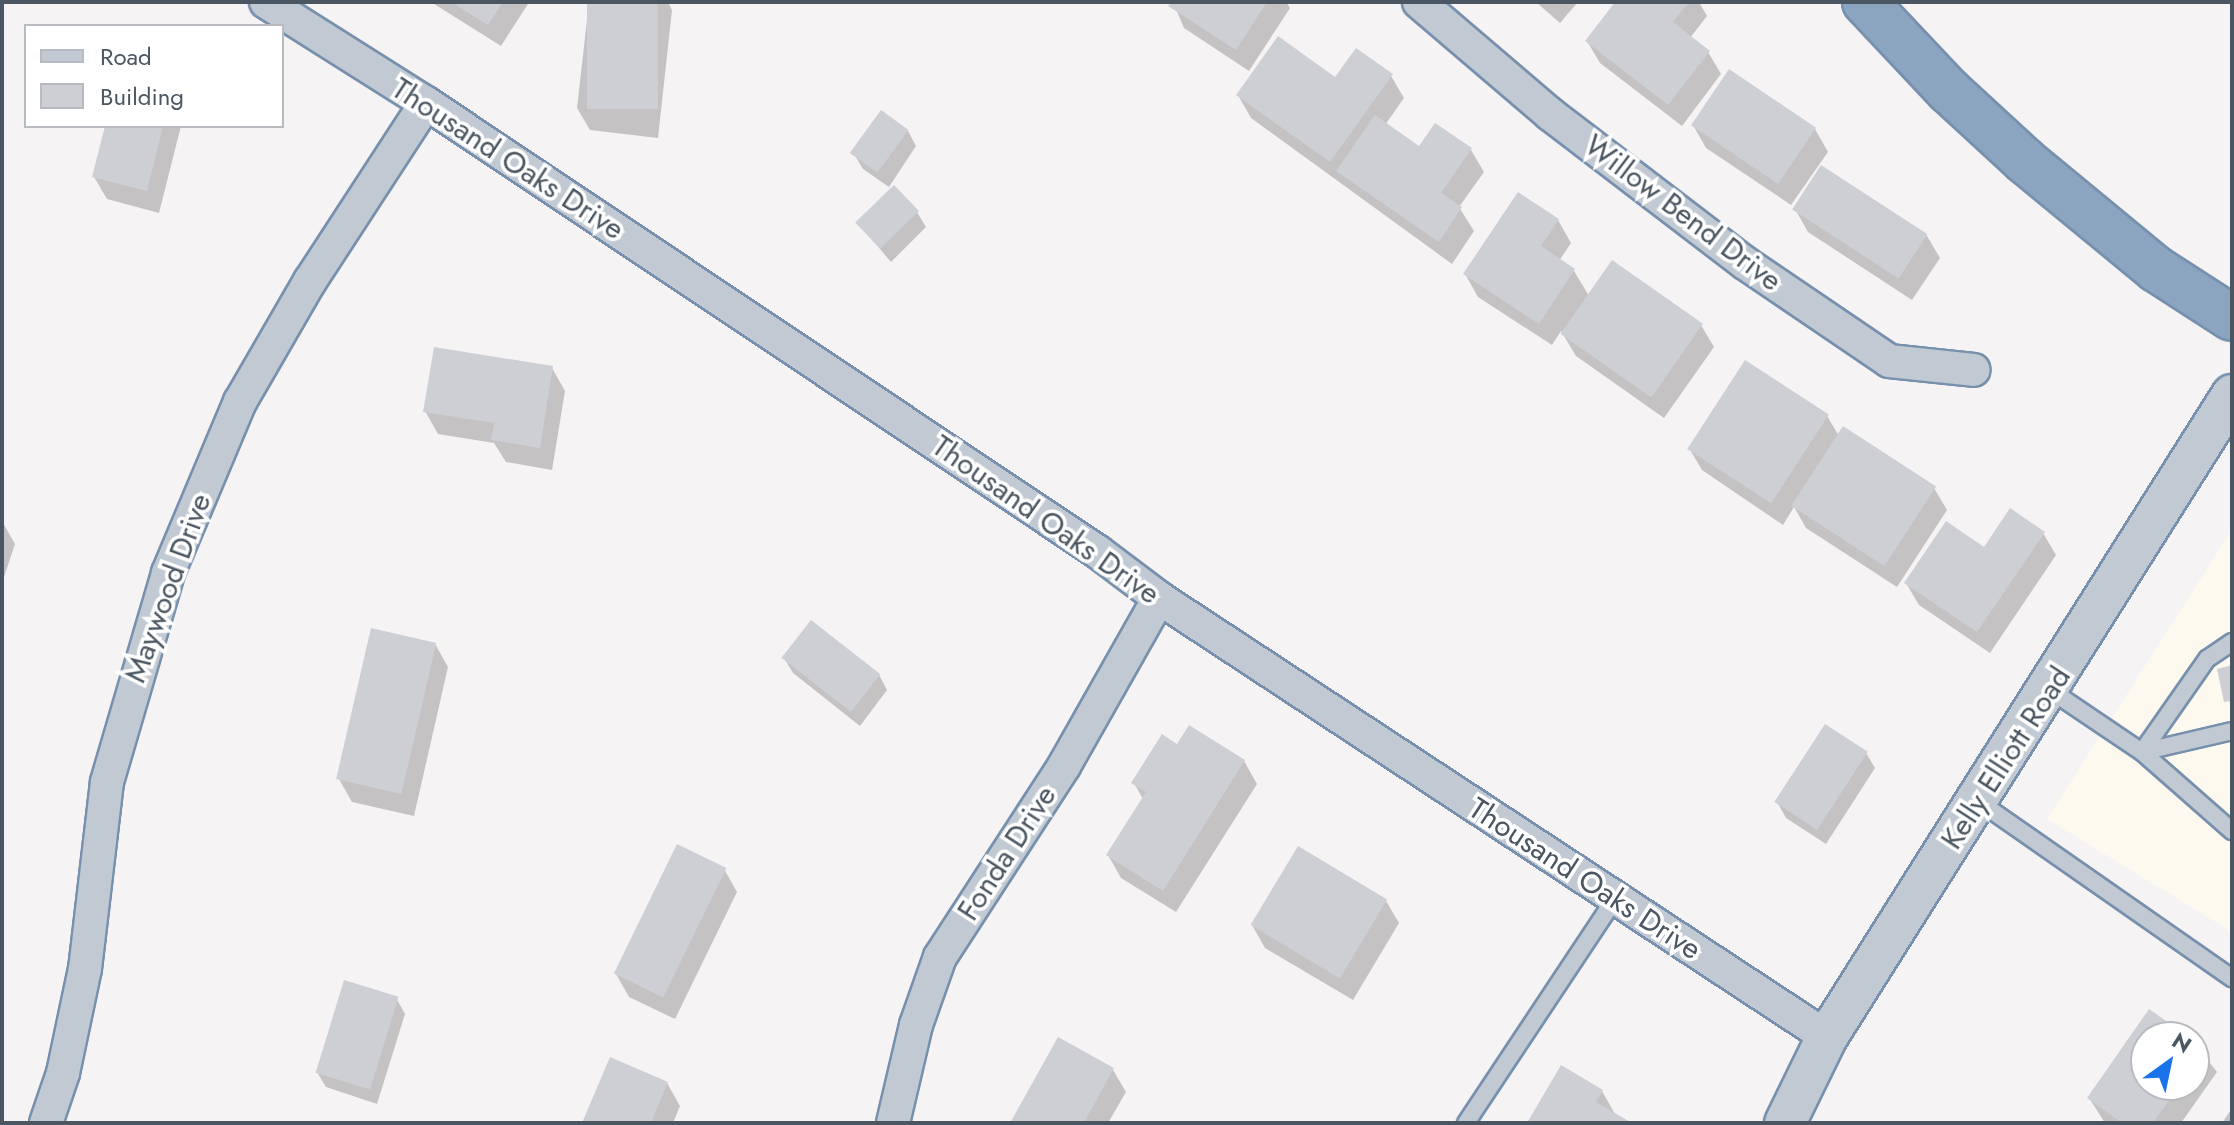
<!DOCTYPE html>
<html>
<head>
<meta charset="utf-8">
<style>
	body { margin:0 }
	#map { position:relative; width:2234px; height:1125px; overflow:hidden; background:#f5f3f3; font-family:Jost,sans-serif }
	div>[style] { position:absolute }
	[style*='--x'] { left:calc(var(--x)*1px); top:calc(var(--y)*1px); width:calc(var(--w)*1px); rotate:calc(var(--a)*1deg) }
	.commercial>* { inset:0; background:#fdf9ef }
	.shadow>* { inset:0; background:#0003 }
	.building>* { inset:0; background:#cdcfd5; transform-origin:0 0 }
	.roads { filter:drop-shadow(2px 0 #7690ad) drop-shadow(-2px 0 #7690ad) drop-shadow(0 2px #7690ad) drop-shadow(0 -2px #7690ad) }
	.service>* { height:16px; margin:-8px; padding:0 8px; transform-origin:8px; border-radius:8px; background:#c1cad2 }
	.minor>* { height:32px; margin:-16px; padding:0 16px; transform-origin:16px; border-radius:16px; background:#c1cad2 }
	.tertiary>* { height:40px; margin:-20px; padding:0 20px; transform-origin:20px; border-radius:20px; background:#c1cad2 }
	.motorway>* { height:44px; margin:-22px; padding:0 22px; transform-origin:22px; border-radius:22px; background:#8ba5c1 }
	span { translate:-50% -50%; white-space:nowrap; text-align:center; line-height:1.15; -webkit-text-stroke:7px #fff; paint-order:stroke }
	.street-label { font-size:30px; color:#4a5661 }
	.frame { position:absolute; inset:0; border:4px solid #4a5661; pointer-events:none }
	.legend { position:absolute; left:24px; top:24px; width:260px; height:104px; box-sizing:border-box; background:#fff; border:2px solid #b7bbc0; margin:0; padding:10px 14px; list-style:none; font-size:24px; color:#4a5661 }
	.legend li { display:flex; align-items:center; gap:16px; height:40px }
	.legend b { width:40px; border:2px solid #b7bbc0 }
	.north { position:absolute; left:2130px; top:1021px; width:80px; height:80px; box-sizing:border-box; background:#fff; border:2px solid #b7bbc0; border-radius:50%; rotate:33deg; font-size:22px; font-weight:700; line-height:32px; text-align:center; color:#4a5661 }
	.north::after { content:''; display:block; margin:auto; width:28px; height:36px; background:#1a73e8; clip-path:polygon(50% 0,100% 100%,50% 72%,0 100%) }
</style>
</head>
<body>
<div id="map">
	<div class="commercial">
		<i style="clip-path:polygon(2232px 530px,2232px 932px,2047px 819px)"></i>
	</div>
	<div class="shadow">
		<i style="clip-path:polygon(431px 2px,527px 2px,528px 4px,501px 46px)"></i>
		<i style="clip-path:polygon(589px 2px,668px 2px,672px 10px,658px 138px,590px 130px,577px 108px)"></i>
		<i style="clip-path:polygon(1173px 2px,1286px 2px,1290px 8px,1249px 71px,1184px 28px)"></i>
		<i style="clip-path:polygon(1536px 2px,1578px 2px,1560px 23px)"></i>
		<i style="clip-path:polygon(1617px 2px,1699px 2px,1707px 16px,1690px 38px,1708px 52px,1721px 74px,1682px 126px,1600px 63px,1587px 41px)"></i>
		<i style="clip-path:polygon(1391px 76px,1404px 98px,1385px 125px,1419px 149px,1471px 150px,1484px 172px,1459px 207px,1474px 231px,1452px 264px,1251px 118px,1238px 95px)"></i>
		<i style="clip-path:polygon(1693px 125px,1815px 129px,1828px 152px,1791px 205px,1706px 148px)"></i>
		<i style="clip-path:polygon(107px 126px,181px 126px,159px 213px,107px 199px,94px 177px)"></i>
		<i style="clip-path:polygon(908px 131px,916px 146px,889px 187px,863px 169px,854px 154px)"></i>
		<i style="clip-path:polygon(1795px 209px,1927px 236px,1940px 258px,1912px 300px,1808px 232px)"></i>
		<i style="clip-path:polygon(917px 212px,926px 227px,891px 262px,858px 223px)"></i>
		<i style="clip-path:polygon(1558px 220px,1571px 243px,1559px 261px,1574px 271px,1589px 296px,1701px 325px,1714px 347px,1664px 418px,1576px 356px,1561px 331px,1552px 345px,1478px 297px,1465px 274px)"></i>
		<i style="clip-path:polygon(552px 368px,565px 391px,552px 470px,506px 462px,494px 443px,438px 434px,425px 411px)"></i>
		<i style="clip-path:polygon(1827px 416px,1839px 436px,1934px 488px,1947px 510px,1897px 587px,1806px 528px,1794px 507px,1783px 525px,1702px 470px,1689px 448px)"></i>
		<i style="clip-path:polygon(2px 521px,15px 544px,2px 583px)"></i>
		<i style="clip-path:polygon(2043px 533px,2056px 555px,1990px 653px,1919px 605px,1906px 583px,1985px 550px)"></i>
		<i style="clip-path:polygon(435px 644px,448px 667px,414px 816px,352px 802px,339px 779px)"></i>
		<i style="clip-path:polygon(784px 658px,879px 675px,887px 690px,860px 726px,793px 673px)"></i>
		<i style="clip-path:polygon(1178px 747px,1244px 761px,1257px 784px,1176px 912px,1121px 878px,1108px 855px,1143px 799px,1134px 783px)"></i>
		<i style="clip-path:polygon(1866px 753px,1875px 768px,1826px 844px,1786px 818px,1777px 802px)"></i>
		<i style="clip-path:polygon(724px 869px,737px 892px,675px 1019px,629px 997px,616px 974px)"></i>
		<i style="clip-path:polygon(1386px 901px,1399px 923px,1353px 1000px,1265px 948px,1252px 925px)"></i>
		<i style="clip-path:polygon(396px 998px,405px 1014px,377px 1104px,326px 1087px,317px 1072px)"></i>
		<i style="clip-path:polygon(2150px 1012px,2186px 1037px,2146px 1037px,2146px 1085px,2194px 1085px,2194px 1043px,2217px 1072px,2181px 1123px,2105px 1123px,2089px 1098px)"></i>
		<i style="clip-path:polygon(1113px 1070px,1126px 1092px,1108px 1123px,1012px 1123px)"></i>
		<i style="clip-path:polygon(667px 1083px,680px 1106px,673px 1123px,585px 1123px)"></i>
		<i style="clip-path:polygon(1602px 1091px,1615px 1114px,1628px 1123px,1529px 1123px)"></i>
		<i style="clip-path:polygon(2232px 1108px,2232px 1123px,2222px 1123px)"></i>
	</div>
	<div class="building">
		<i style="clip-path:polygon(451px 2px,503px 2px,488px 25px)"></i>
		<i style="left:587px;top:2px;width:71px;height:107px"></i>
		<i style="clip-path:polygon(1171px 2px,1267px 2px,1236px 50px,1168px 6px)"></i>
		<i style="clip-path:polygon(1615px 2px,1689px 2px,1673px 22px,1710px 51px,1668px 105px,1585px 41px)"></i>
		<i style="clip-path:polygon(1278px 36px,1335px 77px,1356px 48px,1393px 74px,1330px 162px,1236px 95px)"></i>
		<i style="left:1729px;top:69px;width:105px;height:68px;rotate:34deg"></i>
		<i style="left:881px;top:110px;width:34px;height:53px;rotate:36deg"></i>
		<i style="clip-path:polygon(1375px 115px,1419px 146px,1435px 123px,1472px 148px,1441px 193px,1462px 207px,1439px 242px,1336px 171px)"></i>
		<i style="clip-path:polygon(105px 126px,163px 126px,147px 191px,92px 177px)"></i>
		<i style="left:1821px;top:165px;width:127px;height:53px;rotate:33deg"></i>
		<i style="left:894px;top:185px;width:36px;height:54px;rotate:46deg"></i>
		<i style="clip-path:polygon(1518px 192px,1559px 219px,1541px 246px,1575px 269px,1539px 324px,1463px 274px)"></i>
		<i style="left:1612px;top:260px;width:111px;height:90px;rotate:35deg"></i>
		<i style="clip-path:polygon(434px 347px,553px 366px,540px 448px,491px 440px,494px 423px,423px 412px)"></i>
		<i style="left:1745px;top:360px;width:100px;height:106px;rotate:33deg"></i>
		<i style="left:1843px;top:426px;width:111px;height:95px;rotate:33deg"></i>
		<i style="clip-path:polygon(2010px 508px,2045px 532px,1977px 632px,1904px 583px,1946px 521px,1984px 547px)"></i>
		<i style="left:811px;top:620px;width:88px;height:48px;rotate:38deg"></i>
		<i style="left:371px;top:628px;width:67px;height:155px;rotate:13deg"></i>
		<i style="clip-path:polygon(2232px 665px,2232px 701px,2224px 702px,2217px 669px)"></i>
		<i style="left:1825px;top:724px;width:51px;height:93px;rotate:33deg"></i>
		<i style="clip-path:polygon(1189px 725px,1245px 760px,1163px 891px,1106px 855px,1146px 792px,1131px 783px,1162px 734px,1177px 744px)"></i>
		<i style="left:677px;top:844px;width:55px;height:144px;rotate:26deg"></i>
		<i style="left:1298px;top:846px;width:104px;height:92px;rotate:31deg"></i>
		<i style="left:344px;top:980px;width:57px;height:97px;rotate:17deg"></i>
		<i style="clip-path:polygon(2149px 1009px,2189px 1037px,2146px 1037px,2146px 1085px,2180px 1085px,2153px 1123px,2122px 1123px,2087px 1098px)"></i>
		<i style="clip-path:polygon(1058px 1037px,1114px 1068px,1084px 1123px,1010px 1123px)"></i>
		<i style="clip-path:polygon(610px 1057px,668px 1082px,651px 1123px,582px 1123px)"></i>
		<i style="clip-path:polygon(1561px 1065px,1603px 1090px,1596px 1102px,1632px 1123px,1527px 1123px)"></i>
	</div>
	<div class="roads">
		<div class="service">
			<i style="--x:2232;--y:642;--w:30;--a:146"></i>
			<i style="--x:2207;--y:659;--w:113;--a:125"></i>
			<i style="--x:2142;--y:752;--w:120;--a:41.3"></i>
			<i style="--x:2050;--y:690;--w:111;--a:34"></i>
			<i style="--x:2142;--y:752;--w:92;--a:-13.1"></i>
			<i style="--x:1978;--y:801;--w:310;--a:34.9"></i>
			<i style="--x:1466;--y:1123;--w:269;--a:-56.4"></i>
		</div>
		<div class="minor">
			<i style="--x:266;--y:2;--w:189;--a:32.3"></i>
			<i style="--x:426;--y:103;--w:808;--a:33.75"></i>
			<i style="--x:1098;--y:552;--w:76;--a:37"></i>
			<i style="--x:1159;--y:598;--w:799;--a:33.31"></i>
			<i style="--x:1419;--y:2;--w:172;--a:40.5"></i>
			<i style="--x:1550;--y:114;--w:245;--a:37.4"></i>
			<i style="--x:1745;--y:263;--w:174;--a:34.2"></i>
			<i style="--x:1889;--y:361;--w:85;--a:6"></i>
			<i style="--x:46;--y:1123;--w:53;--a:-71.2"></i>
			<i style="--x:63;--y:1073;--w:106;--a:-78.1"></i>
			<i style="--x:85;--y:969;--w:188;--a:-83.3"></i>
			<i style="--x:107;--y:782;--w:218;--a:-73.7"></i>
			<i style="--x:168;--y:573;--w:186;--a:-67.2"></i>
			<i style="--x:240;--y:402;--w:140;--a:-60"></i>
			<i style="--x:310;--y:281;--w:212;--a:-56.9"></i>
			<i style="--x:893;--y:1123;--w:101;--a:-76.8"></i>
			<i style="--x:916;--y:1025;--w:72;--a:-70.6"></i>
			<i style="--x:940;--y:957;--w:228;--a:-57"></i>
			<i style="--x:1064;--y:766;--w:193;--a:-60.5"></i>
		</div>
		<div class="tertiary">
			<i style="--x:1785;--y:1123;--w:96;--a:-64"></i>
			<i style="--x:1827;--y:1037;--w:759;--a:-57.75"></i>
		</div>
		<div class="motorway">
			<i style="--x:1865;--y:2;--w:122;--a:46.7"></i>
			<i style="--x:1949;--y:91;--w:103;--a:42.6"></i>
			<i style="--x:2025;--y:161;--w:170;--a:39.5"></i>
			<i style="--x:2156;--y:269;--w:90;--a:32.8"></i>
		</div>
	</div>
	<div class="street-label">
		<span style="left:508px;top:159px;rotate:33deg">Thousand Oaks Drive</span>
		<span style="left:1683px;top:213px;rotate:37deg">Willow Bend Drive</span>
		<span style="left:1046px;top:520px;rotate:35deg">Thousand Oaks Drive</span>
		<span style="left:168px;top:588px;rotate:-70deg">Maywood Drive</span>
		<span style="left:2006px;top:758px;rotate:-57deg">Kelly Elliott Road</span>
		<span style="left:1007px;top:853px;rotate:-57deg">Fonda Drive</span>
		<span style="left:1585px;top:879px;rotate:33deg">Thousand Oaks Drive</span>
	</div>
	<div class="frame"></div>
	<ul class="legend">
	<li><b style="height:10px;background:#c1cad2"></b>Road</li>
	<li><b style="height:22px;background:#cdcfd5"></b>Building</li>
	</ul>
	<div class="north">N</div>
</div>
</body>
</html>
